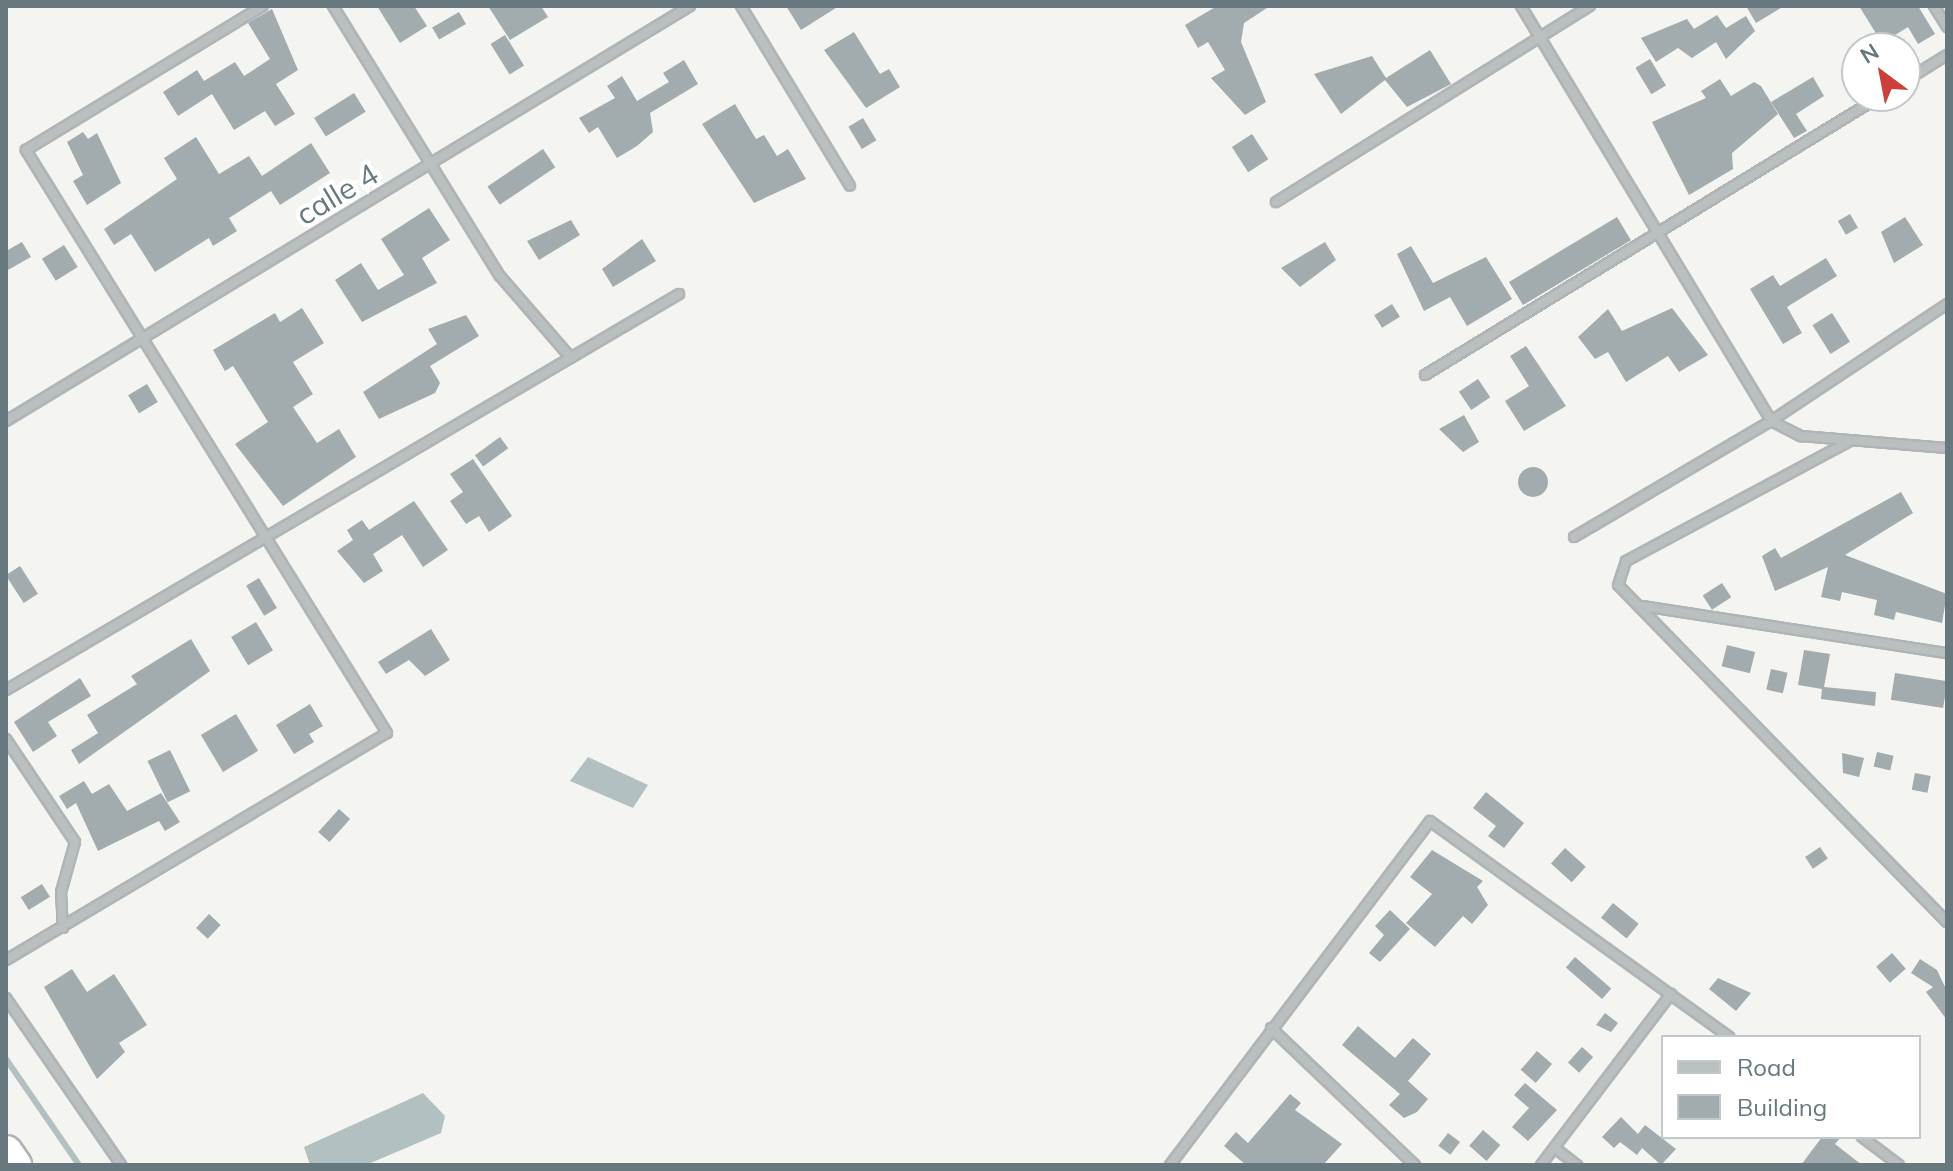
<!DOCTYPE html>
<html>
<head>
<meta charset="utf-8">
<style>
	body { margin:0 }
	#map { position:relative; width:1953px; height:1171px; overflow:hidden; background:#f4f4f1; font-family:Mulish,sans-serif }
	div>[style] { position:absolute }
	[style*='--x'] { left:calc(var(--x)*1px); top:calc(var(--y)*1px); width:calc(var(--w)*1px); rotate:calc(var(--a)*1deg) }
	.water>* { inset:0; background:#b3c0c1 }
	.stream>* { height:6px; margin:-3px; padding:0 3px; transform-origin:3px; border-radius:3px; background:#b3c0c1 }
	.building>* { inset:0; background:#a2abad; transform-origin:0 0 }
	.round { border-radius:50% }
	.roads { filter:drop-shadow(2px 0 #b0b4b6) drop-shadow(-2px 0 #b0b4b6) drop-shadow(0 2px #b0b4b6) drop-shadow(0 -2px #b0b4b6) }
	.minor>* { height:8px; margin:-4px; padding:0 4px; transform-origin:4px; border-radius:4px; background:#babfc0 }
	.trunk>* { height:32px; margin:-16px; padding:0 16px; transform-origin:16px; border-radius:16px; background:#fff }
	span { translate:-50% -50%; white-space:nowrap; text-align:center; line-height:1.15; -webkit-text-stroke:8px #fff; paint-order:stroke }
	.street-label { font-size:30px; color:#67797e }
	.frame { position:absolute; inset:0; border:8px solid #67797e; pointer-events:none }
	.legend { position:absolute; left:1661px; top:1035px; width:260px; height:104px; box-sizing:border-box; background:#fff; border:2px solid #c2c9cb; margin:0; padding:10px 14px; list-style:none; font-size:24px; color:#67797e }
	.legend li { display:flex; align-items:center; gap:16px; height:40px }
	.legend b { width:40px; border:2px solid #c2c9cb }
	.north { position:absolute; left:1841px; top:32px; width:80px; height:80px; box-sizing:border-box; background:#fff; border:2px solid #c2c9cb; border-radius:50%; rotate:328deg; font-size:22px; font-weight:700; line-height:32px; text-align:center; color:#67797e }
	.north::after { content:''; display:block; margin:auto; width:28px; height:36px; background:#cb403b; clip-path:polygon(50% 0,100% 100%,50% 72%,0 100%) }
</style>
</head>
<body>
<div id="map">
	<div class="water">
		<i style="clip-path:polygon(588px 757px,648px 785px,633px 808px,570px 781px)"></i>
		<i style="clip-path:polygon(423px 1093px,445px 1116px,441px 1133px,366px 1165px,310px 1165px,304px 1147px)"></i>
	</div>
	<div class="stream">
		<i style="--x:6;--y:1059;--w:129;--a:55.4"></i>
	</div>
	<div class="building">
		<i style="clip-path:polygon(377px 6px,414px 6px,427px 26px,400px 43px)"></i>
		<i style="clip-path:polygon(488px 6px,541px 6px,548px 17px,510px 40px)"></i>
		<i style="clip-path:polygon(786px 6px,839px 6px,801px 30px)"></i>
		<i style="clip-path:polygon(1217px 6px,1270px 6px,1244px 23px,1241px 42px,1266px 102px,1245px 115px,1211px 78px,1225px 70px,1208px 42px,1198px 48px,1185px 25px)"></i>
		<i style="clip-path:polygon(1746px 6px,1784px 6px,1756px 23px)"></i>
		<i style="clip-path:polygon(1859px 6px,1918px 6px,1935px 34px,1918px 44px,1908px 27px,1882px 43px)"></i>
		<i style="clip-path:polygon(272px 9px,298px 70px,276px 84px,295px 114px,275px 126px,265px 111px,234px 130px,212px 94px,178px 116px,163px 92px,197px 70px,204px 81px,235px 62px,244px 76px,270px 59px,248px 23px)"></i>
		<i style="left:459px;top:12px;width:14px;height:31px;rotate:60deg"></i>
		<i style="clip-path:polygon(1717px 15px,1726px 28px,1746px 16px,1755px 31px,1726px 59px,1716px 42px,1692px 58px,1678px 48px,1656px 62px,1641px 38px,1687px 19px,1694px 29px)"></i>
		<i style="clip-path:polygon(854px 32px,880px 74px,889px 69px,900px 87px,866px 108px,824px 50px)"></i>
		<i style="left:505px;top:35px;width:36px;height:17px;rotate:58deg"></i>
		<i style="clip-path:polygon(1430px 50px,1451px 84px,1407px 107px,1385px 80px,1341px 114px,1314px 74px,1372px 56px,1386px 78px)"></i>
		<i style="left:1650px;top:59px;width:31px;height:17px;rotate:59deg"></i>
		<i style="clip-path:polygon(684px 60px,698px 84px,650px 113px,653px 132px,637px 146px,617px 158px,598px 127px,589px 133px,579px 118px,615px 98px,607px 86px,622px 76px,637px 101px,669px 82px,663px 73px)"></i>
		<i style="clip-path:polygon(1813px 77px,1824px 96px,1796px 114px,1807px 131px,1794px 138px,1771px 102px)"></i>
		<i style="clip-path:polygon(1720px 79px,1731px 96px,1754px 82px,1761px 86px,1778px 114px,1732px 153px,1733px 169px,1689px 195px,1652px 122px,1706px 98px,1701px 91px)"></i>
		<i style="left:354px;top:93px;width:22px;height:47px;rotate:58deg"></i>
		<i style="clip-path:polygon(735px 104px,756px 139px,764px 135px,777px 156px,788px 149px,806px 179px,754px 203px,702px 124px)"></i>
		<i style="left:863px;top:118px;width:26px;height:17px;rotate:59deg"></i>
		<i style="clip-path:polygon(83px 132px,88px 139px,97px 133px,121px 183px,87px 205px,73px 181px,83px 175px,67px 142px)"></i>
		<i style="left:1252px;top:134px;width:30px;height:24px;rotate:57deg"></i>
		<i style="clip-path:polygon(196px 137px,219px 174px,249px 156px,262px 176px,311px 143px,330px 173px,280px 205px,271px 191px,229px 218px,237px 231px,213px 246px,209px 238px,155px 272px,131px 234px,114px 245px,104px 229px,177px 179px,164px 158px)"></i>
		<i style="left:543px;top:149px;width:22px;height:67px;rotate:56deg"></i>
		<i style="clip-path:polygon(429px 208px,450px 240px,422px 258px,437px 283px,362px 322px,335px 280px,361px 263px,378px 290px,404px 275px,381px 239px)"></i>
		<i style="left:1850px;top:214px;width:16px;height:14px;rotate:60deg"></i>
		<i style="left:1617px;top:217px;width:27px;height:126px;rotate:59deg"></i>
		<i style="clip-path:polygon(1905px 217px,1923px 245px,1894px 263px,1881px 232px)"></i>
		<i style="clip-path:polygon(571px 220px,580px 235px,539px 260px,527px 241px)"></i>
		<i style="clip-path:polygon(642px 239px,656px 261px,613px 287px,602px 269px)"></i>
		<i style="clip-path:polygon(22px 242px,31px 257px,6px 271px,6px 251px)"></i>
		<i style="clip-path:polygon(1325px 242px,1336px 260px,1300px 287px,1281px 268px)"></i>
		<i style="left:64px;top:245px;width:26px;height:26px;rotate:58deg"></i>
		<i style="clip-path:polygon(1411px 246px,1433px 283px,1486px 257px,1512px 299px,1467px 326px,1450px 297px,1424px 311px,1397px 254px)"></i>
		<i style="clip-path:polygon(1826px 258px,1837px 276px,1787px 307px,1802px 333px,1783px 344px,1750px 289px,1773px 275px,1780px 286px)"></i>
		<i style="left:1392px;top:304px;width:15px;height:21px;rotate:58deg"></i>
		<i style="clip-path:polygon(302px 308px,324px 343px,293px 362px,313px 394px,293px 407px,317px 443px,339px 429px,356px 457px,283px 506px,235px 444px,268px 422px,233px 366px,225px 371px,213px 350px,275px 313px,280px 322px)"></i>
		<i style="clip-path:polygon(1672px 308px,1708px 355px,1679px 372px,1668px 356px,1626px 382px,1608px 352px,1595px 359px,1578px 337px,1608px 309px,1622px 331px)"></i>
		<i style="left:1832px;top:313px;width:34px;height:23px;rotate:58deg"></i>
		<i style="clip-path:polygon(466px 315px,479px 336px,430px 366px,440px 383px,435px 393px,379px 419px,363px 392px,437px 344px,428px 329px)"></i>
		<i style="clip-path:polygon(1526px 346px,1566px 406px,1524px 431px,1505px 401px,1529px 386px,1510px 356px)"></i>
		<i style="left:1478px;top:379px;width:22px;height:23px;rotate:56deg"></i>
		<i style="left:147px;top:384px;width:21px;height:22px;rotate:59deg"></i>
		<i style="clip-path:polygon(1464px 415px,1479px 442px,1463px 452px,1439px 429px)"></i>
		<i style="left:500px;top:437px;width:14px;height:31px;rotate:54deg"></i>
		<i style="clip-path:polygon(473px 459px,512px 516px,489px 532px,479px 516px,466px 524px,450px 501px,463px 492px,450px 474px)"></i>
		<i class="round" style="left:1518px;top:467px;width:30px;height:30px"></i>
		<i style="clip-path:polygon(1901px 492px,1913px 513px,1845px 555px,1947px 594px,1942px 623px,1896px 612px,1894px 620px,1874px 615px,1877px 600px,1842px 592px,1840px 601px,1821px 597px,1828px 567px,1775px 591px,1762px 556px,1775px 548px,1781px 558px)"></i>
		<i style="clip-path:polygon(414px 501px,448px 550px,423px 567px,402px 535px,373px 554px,383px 571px,364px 583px,337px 551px,353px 540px,347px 530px,362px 520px,369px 530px)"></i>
		<i style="left:20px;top:566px;width:33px;height:17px;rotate:57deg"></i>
		<i style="left:259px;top:578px;width:35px;height:15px;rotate:59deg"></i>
		<i style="left:1722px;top:583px;width:17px;height:23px;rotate:57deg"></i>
		<i style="left:256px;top:622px;width:33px;height:29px;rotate:59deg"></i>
		<i style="clip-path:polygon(431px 629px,450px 660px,425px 676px,409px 660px,386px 674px,378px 662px)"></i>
		<i style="clip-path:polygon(191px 639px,210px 671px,79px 764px,71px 750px,98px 733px,87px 715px,137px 684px,131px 676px)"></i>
		<i style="left:1727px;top:645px;width:29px;height:22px;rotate:14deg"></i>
		<i style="clip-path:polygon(1804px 650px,1830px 654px,1824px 687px,1876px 692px,1875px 706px,1821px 699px,1822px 689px,1798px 685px)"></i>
		<i style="left:1771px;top:669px;width:17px;height:21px;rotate:13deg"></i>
		<i style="left:1895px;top:673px;width:53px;height:27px;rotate:9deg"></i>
		<i style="clip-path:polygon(80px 678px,91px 696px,48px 722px,57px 736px,33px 752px,14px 722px)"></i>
		<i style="clip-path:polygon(310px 704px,323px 726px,309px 734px,314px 742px,294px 754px,276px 725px)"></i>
		<i style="left:236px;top:714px;width:43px;height:41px;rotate:59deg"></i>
		<i style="left:170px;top:750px;width:46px;height:25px;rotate:64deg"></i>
		<i style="left:1877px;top:752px;width:17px;height:15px;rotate:13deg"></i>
		<i style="clip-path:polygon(1842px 753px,1864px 758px,1859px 777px,1843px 773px)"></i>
		<i style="left:1915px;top:773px;width:16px;height:17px;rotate:11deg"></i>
		<i style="clip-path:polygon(84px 781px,92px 794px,109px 784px,127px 811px,161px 793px,180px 822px,165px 831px,159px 821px,98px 851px,76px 803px,67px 809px,59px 796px)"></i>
		<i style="clip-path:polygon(1486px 792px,1524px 823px,1504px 848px,1488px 836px,1496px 826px,1473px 808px)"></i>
		<i style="left:339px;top:809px;width:15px;height:31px;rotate:42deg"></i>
		<i style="left:1820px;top:847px;width:14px;height:18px;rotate:56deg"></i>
		<i style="left:1565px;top:848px;width:28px;height:21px;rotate:42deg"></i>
		<i style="clip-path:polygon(1432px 850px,1483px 881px,1477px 887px,1488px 905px,1472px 924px,1463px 916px,1435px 947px,1406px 923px,1432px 894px,1410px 877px)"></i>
		<i style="left:42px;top:884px;width:15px;height:25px;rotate:58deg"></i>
		<i style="left:1613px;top:903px;width:33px;height:19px;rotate:39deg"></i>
		<i style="clip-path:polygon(1390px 910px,1410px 929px,1380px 962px,1369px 953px,1384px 935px,1375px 926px)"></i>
		<i style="left:209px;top:914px;width:16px;height:19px;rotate:43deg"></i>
		<i style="left:1892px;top:953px;width:21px;height:21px;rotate:49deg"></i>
		<i style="left:1575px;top:957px;width:48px;height:14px;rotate:41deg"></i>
		<i style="clip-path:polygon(1920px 959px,1937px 970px,1947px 991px,1947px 1020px,1926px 992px,1933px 987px,1911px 973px)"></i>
		<i style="clip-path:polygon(72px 969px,87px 992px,114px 974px,147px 1025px,119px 1043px,125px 1052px,97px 1079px,44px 987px)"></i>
		<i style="clip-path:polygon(1718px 978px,1751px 993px,1736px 1011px,1709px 989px)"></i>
		<i style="clip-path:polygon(1605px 1013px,1618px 1023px,1611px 1032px,1596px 1025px)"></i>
		<i style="clip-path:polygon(1358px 1026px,1395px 1058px,1413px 1038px,1431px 1054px,1408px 1081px,1428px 1099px,1417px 1112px,1404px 1118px,1389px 1105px,1400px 1094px,1342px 1045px)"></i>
		<i style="left:1582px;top:1047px;width:15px;height:21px;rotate:42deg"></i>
		<i style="left:1537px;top:1051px;width:20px;height:25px;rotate:41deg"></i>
		<i style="clip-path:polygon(1525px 1083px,1557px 1110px,1528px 1141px,1512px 1127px,1529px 1108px,1514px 1095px)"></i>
		<i style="clip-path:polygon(1290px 1094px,1301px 1103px,1295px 1110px,1342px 1144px,1323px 1165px,1246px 1165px,1224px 1146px,1236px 1132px,1248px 1143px)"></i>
		<i style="clip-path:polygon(1621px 1117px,1638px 1134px,1645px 1125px,1676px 1149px,1661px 1165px,1642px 1148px,1637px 1155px,1620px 1142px,1614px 1148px,1602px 1137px)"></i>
		<i style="left:1483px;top:1130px;width:23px;height:21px;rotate:41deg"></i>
		<i style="left:1448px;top:1133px;width:15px;height:16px;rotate:37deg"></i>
		<i style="clip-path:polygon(1822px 1137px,1841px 1137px,1835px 1144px,1862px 1165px,1801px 1165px)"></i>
	</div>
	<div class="roads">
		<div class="minor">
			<i style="--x:333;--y:6;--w:317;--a:58.3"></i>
			<i style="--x:500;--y:276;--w:108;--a:49.1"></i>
			<i style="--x:741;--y:6;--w:210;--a:58.8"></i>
			<i style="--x:1521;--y:6;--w:484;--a:58.9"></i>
			<i style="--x:1771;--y:421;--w:34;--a:27"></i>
			<i style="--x:1801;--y:436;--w:146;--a:4.7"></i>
			<i style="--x:1934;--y:6;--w:25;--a:58"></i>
			<i style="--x:1905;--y:81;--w:49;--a:-31.8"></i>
			<i style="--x:1276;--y:202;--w:370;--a:-32"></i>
			<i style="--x:1425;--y:375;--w:535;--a:-31.46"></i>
			<i style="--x:6;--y:421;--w:800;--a:-31.25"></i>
			<i style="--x:1850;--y:441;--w:254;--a:151.8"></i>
			<i style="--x:1626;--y:561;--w:25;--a:108"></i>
			<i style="--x:1618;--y:585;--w:471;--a:45.7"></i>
			<i style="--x:1574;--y:537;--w:229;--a:-30.5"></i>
			<i style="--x:1771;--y:421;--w:211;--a:-33.6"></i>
			<i style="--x:1642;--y:606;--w:309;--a:8.8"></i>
			<i style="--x:6;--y:690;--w:781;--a:-30.47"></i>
			<i style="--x:6;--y:739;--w:124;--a:56.2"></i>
			<i style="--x:75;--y:842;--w:52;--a:105.6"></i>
			<i style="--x:61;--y:892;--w:36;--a:87"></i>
			<i style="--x:6;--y:960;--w:443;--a:-30.8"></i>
			<i style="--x:387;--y:733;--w:686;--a:-121.77"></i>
			<i style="--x:26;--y:150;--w:277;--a:-31.3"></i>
			<i style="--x:6;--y:998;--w:203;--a:55.4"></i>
			<i style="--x:1271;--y:1028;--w:199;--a:43.6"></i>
			<i style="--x:1862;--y:1137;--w:46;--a:37.1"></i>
			<i style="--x:1555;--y:1148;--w:28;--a:38"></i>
			<i style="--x:1170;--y:1165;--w:431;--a:-52.9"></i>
			<i style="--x:1430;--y:821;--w:369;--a:35.8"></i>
			<i style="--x:1541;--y:1165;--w:215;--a:-52.8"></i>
		</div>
		<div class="trunk">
			<i style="--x:6;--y:1152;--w:16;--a:55"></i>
		</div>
	</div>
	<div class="street-label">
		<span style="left:337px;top:194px;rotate:-31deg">calle 4</span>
	</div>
	<div class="frame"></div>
	<ul class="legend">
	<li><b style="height:10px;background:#babfc0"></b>Road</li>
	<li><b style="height:22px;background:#a2abad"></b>Building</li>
	</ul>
	<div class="north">N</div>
</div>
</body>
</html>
